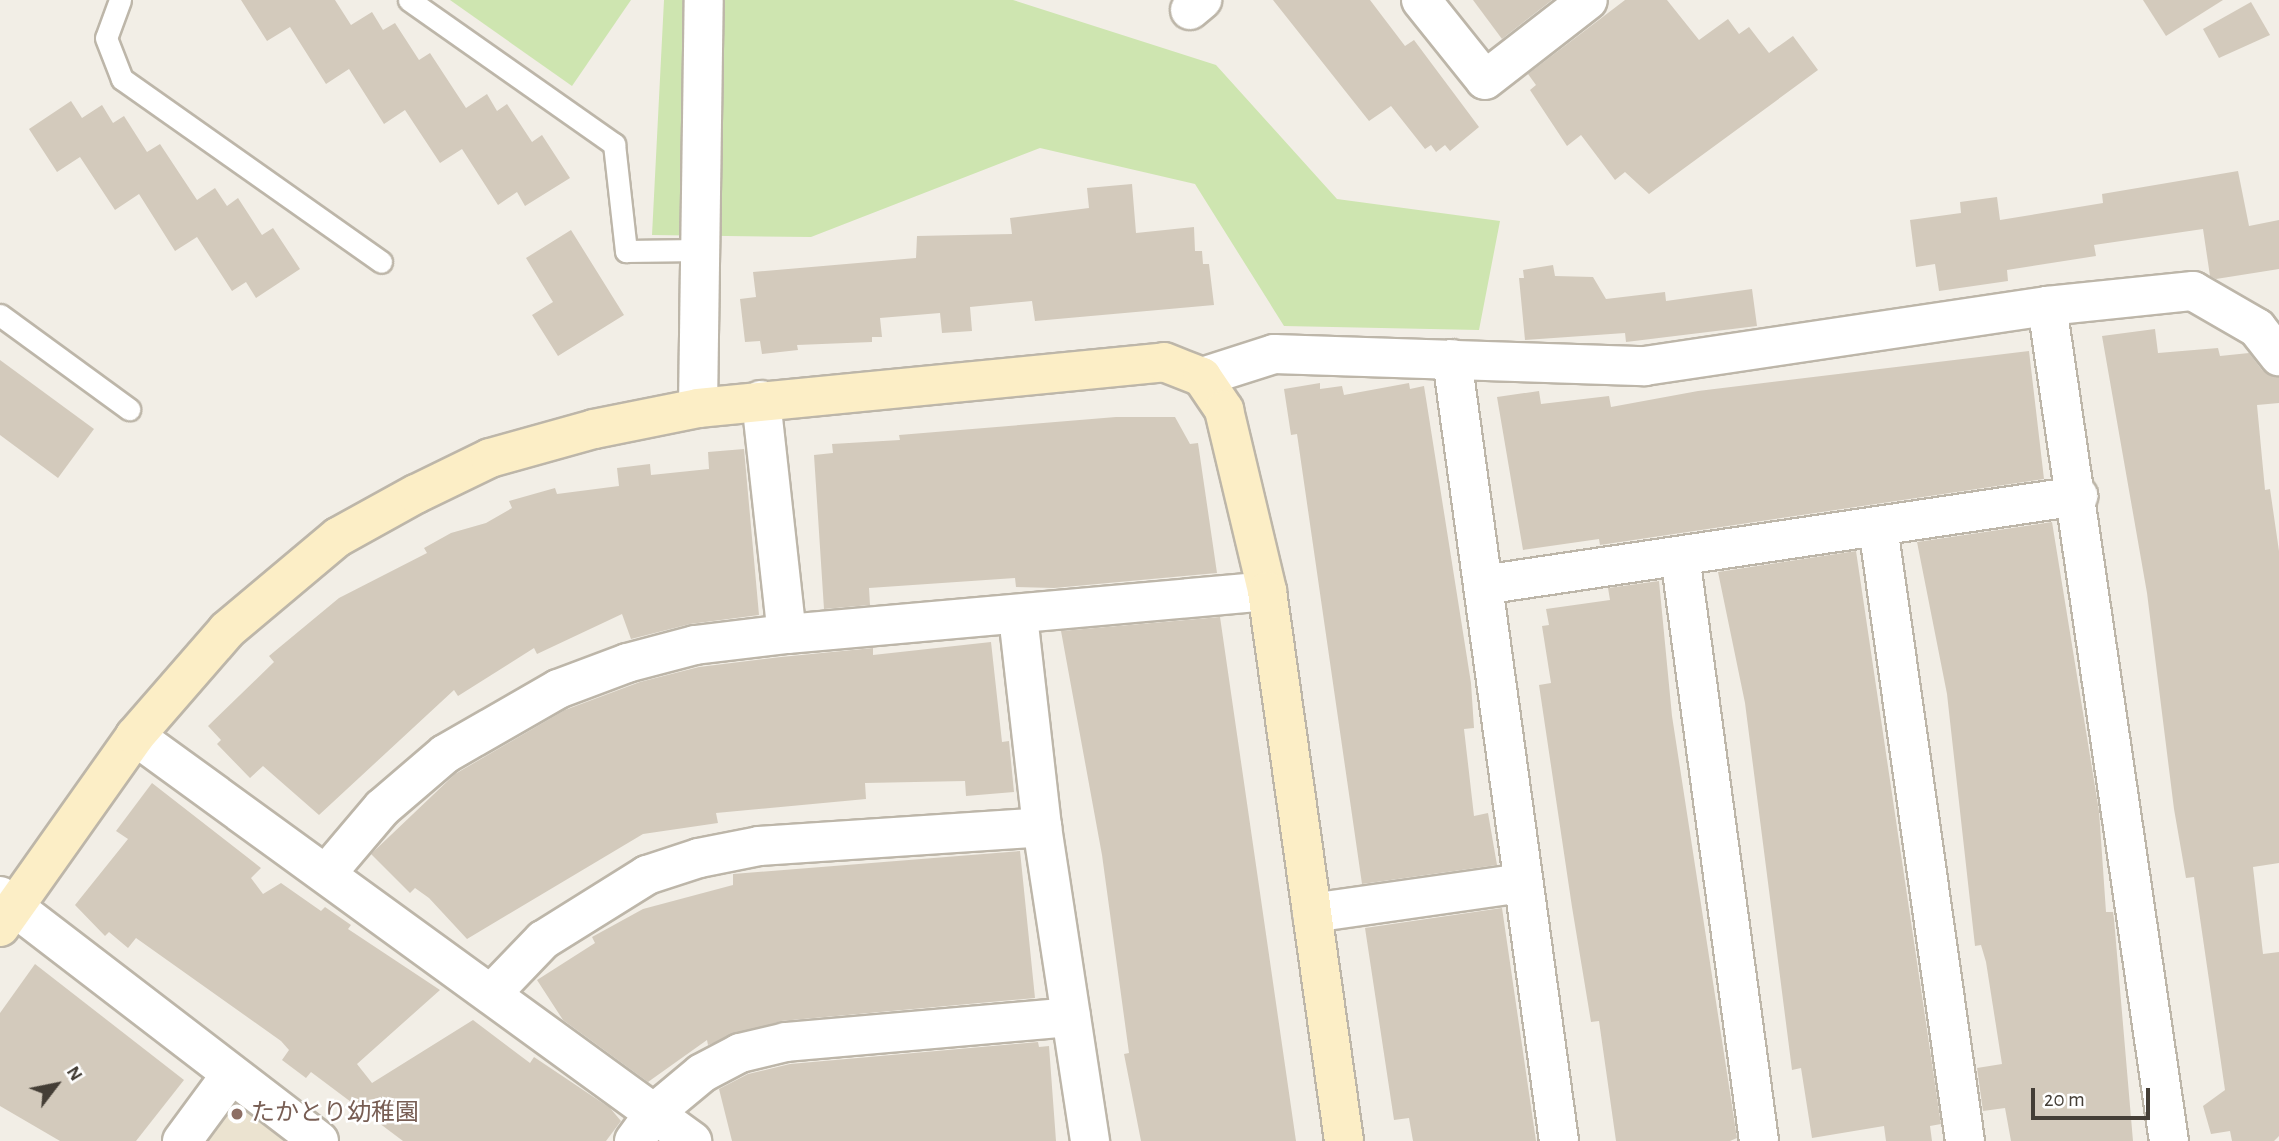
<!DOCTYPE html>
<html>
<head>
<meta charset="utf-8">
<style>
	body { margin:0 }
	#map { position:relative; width:2279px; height:1141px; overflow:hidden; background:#f2eee6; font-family:"Alegreya Sans","Noto Sans JP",sans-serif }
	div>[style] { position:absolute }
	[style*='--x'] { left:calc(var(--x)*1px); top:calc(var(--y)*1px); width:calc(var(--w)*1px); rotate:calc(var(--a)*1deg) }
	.education>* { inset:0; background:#ebe3d0 }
	.green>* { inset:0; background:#cee5b0 }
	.building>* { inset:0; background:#d3cabc }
	.roads { filter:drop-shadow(2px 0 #bdb6a9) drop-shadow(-2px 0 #bdb6a9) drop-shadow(0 2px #bdb6a9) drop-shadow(0 -2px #bdb6a9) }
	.lane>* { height:21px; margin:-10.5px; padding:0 10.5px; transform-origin:10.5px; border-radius:10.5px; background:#fff }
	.street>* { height:38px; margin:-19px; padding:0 19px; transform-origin:19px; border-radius:19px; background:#fff }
	.secondary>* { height:38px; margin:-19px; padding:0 19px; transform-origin:19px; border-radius:19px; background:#fceec6 }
	.dots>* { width:19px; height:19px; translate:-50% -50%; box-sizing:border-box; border:4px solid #fff; border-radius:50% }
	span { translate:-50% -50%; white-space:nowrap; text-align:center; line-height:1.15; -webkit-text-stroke:5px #fff; paint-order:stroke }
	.education-label { font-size:24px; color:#785e54 }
	.left { translate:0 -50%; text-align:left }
	.north { position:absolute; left:21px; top:1050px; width:70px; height:70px; -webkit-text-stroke:5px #fff; paint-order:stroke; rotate:58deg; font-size:19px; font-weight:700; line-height:28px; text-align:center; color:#443e36 }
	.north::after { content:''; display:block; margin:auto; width:24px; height:32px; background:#443e36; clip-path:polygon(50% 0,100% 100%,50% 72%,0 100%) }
	.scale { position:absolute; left:2031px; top:1088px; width:119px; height:32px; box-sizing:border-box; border:4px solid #443e36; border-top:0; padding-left:9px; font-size:21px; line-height:24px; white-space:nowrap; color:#443e36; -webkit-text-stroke:5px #fff; paint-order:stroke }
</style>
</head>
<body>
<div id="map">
	<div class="education">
		<i style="clip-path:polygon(228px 1088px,301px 1141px,191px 1141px)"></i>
	</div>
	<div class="green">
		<i style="clip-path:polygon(450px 0,631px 0,572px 86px)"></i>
		<i style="clip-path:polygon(664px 0,1013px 0,1216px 65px,1337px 199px,1500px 221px,1479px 330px,1284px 326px,1195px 184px,1040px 148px,811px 237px,652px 235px)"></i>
	</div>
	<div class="building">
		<i style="clip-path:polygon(241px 0,335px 0,351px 25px,372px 12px,383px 30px,395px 23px,419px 60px,430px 53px,466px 108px,487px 94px,497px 111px,507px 104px,532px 142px,542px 135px,570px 178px,525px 206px,517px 192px,498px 205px,462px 149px,440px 163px,405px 110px,384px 124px,349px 69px,326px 84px,290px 27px,267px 41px)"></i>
		<i style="clip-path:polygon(1273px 0,1370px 0,1405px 46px,1414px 40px,1479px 127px,1450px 151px,1445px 145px,1436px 152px,1431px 145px,1425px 149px,1391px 106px,1369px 121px)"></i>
		<i style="clip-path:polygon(1473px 0,1552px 0,1502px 39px)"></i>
		<i style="clip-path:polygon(1625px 0,1667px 0,1699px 40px,1728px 19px,1739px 34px,1749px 27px,1769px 53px,1793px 36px,1818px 70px,1649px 194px,1625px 172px,1615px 180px,1581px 135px,1567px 146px,1530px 90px,1536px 85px,1528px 74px)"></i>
		<i style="clip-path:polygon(2143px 0,2223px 0,2166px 36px)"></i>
		<i style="clip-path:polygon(2251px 2px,2270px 35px,2219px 58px,2203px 29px)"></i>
		<i style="clip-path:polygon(71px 101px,82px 118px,102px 105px,113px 123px,124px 116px,147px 152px,160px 144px,197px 200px,215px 188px,227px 206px,238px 198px,262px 235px,273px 228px,300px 269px,256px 298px,246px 282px,232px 291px,197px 237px,175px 251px,139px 194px,115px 210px,80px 157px,57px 172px,29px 129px)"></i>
		<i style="clip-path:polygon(2238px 171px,2249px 226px,2279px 220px,2279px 269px,2216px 279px,2210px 276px,2203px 229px,2094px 245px,2096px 256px,2007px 270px,2008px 281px,1939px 291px,1935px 264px,1916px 267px,1910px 220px,1961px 213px,1960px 202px,1997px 197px,2000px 220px,2103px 203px,2102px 194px)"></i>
		<i style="clip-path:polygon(1132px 184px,1136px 233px,1194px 227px,1195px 251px,1202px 251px,1203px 264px,1209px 264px,1214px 305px,1035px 321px,1032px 301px,970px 307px,972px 331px,942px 333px,940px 313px,880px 318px,882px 337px,872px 337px,872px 342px,797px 345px,798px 350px,762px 354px,760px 341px,745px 342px,740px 299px,756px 297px,753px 272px,916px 258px,917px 236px,1012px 234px,1010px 218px,1089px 208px,1087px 188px)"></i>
		<i style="clip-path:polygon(571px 230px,624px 315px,558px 356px,532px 315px,553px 302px,526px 258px)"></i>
		<i style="clip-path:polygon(1553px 265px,1555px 276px,1593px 277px,1606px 299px,1665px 292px,1666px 301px,1752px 289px,1757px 326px,1626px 342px,1625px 333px,1525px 340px,1519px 278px,1524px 278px,1523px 270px)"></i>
		<i style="clip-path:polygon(2155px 329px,2158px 353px,2218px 348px,2220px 356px,2249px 353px,2262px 370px,2279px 377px,2279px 403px,2257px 405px,2265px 490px,2270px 489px,2279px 551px,2279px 863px,2253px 867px,2263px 954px,2279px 952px,2279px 1136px,2274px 1141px,2232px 1141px,2230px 1131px,2211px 1134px,2203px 1106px,2225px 1090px,2194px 877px,2186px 878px,2174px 809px,2147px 593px,2102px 336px)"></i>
		<i style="clip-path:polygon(2029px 351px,2044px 479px,1600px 545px,1599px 539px,1523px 550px,1497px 397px,1539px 391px,1541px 404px,1609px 396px,1611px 407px,1698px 391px)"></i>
		<i style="clip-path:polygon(0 360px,94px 429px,58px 478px,0 435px)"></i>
		<i style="clip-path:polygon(1320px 383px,1320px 389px,1342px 386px,1344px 395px,1409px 383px,1410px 389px,1424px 386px,1471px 683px,1474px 728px,1464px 729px,1474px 816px,1488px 813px,1497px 865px,1362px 884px,1297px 434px,1291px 435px,1284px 389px)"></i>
		<i style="clip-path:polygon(1116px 417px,1175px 417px,1190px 444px,1198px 443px,1217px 573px,1054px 588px,1016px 587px,1015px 578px,869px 588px,870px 605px,824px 609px,814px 455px,833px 453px,832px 444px,900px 440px,899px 435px)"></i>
		<i style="clip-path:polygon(744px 449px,759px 615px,690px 624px,631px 639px,622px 614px,537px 654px,534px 648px,458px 696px,454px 690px,319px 815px,263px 766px,250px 778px,217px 744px,221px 740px,208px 726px,274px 662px,269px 656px,339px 598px,427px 553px,424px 548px,451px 533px,486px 523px,512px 508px,509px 501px,555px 488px,557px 494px,619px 486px,617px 468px,650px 464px,651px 475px,709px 469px,708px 452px)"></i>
		<i style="clip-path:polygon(2052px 522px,2099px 811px,2106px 912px,2113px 912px,2114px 919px,2133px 1141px,2011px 1141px,2005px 1108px,1983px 1111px,1977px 1068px,2002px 1064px,1986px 962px,1981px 945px,1975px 946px,1947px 694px,1917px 542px)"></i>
		<i style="clip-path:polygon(1856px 551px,1941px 1124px,1930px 1126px,1932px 1141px,1886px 1141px,1884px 1126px,1812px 1138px,1801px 1068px,1792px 1070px,1745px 703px,1718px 572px)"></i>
		<i style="clip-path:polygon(1659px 581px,1672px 716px,1737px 1138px,1730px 1141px,1616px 1141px,1599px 1021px,1591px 1022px,1572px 907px,1539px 685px,1551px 683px,1542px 626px,1549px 625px,1546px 609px,1610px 600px,1608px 588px)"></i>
		<i style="clip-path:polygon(1220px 617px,1296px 1141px,1141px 1141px,1124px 1054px,1129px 1053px,1102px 855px,1061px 631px)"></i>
		<i style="clip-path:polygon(991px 642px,1002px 742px,1009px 741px,1014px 792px,966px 796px,965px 781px,865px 783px,866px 799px,716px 813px,718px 823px,643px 834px,467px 939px,429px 898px,415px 888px,410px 893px,371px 854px,455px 774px,565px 710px,640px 682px,699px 667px,781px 657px,873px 648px,873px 655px)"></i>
		<i style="clip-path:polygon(152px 783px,261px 868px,251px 878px,263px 894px,281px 883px,321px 911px,325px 907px,351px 925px,348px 929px,440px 990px,357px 1064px,372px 1083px,473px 1020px,530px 1063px,534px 1057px,610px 1108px,621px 1121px,606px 1141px,403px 1141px,311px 1072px,306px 1078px,282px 1060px,289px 1050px,281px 1041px,136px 938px,128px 948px,109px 932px,105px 936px,75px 905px,128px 839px,116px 831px)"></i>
		<i style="clip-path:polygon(1020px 851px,1035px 998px,781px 1021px,708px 1045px,707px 1040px,648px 1082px,563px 1020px,537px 980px,595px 943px,592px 937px,643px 909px,733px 885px,733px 874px)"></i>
		<i style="clip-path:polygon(1502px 908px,1536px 1141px,1413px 1141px,1409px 1118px,1394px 1120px,1365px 928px)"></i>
		<i style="clip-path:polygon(35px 964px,184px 1080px,136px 1141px,60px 1141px,0 1106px,0 1013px)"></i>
		<i style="clip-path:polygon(1038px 1042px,1039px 1047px,1049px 1046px,1056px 1141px,732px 1141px,719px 1089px,748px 1074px,790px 1064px)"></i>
	</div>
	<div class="roads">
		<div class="lane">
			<i style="--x:120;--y:0;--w:40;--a:110.2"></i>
			<i style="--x:106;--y:38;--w:44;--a:68.7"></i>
			<i style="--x:122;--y:79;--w:317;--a:35.2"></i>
			<i style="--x:409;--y:0;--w:251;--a:35.1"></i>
			<i style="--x:614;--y:144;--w:108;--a:83.6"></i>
			<i style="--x:626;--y:251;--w:73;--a:-0.8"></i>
			<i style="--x:0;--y:315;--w:160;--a:36.1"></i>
		</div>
		<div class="street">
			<i style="--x:1421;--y:0;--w:102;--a:51.3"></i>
			<i style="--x:1485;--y:80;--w:130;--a:-37.8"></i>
			<i style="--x:1190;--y:10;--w:16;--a:-40"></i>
			<i style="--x:2047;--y:306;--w:844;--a:81.69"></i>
			<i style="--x:1452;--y:359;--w:789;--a:82.21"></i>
			<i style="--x:1202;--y:377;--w:76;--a:-17.7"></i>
			<i style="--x:1274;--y:354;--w:371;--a:1.9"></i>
			<i style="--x:1645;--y:366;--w:406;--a:-8.5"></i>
			<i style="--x:2047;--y:306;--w:147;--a:-5.9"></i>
			<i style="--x:2193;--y:291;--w:74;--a:30"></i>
			<i style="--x:2257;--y:328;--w:36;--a:52"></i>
			<i style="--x:761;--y:400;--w:235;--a:83.7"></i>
			<i style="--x:698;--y:408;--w:408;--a:-89.2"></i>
			<i style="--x:1878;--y:527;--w:620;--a:81.94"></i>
			<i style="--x:1680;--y:556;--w:590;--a:82.31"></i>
			<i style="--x:1483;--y:585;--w:602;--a:-8.51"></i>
			<i style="--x:1018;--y:616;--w:212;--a:83.5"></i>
			<i style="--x:1042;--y:827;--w:318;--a:81.3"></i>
			<i style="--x:135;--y:736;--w:689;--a:36.02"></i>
			<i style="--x:326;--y:874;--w:87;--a:-49.7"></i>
			<i style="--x:382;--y:808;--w:83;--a:-40.6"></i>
			<i style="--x:445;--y:754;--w:130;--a:-29.9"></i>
			<i style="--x:558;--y:689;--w:74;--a:-20.6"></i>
			<i style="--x:627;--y:663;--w:70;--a:-14.8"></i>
			<i style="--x:695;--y:645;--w:93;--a:-6.8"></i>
			<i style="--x:787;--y:634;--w:482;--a:-5.1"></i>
			<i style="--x:0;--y:896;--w:402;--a:37.5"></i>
			<i style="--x:1312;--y:913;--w:213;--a:-8.1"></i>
			<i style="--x:492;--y:993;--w:74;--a:-46.1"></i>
			<i style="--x:543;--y:940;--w:123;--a:-32"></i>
			<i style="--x:647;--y:875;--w:55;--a:-18.1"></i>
			<i style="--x:699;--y:858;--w:61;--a:-11.3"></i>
			<i style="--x:759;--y:846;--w:284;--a:-3.8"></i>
			<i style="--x:182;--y:1141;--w:81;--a:-53.6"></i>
			<i style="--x:634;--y:1141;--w:34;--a:-54"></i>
			<i style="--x:654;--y:1113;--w:62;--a:-39.8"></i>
			<i style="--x:702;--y:1073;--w:43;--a:-27.8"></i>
			<i style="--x:740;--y:1053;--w:47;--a:-13.4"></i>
			<i style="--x:786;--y:1042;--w:286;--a:-5"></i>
		</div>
		<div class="secondary">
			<i style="--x:0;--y:927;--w:234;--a:-54.7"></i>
			<i style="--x:135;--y:736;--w:140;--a:-49"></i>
			<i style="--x:227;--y:630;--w:145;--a:-40"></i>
			<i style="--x:338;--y:537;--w:89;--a:-28.9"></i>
			<i style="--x:416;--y:494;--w:82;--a:-25.9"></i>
			<i style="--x:490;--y:458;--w:108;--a:-15.6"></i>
			<i style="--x:594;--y:429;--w:106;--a:-11.4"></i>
			<i style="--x:698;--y:408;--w:468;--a:-5.6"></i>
			<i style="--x:1164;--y:362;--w:41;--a:21.5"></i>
			<i style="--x:1202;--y:377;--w:40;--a:56"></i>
			<i style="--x:1224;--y:410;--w:186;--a:76.6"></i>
			<i style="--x:1267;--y:591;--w:555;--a:82.03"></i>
		</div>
	</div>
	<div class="dots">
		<i style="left:237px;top:1114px;background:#8d6e63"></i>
	</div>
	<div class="education-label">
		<span class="left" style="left:251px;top:1114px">たかとり幼稚園</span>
	</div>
	<div class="north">N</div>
	<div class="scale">20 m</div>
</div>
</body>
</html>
